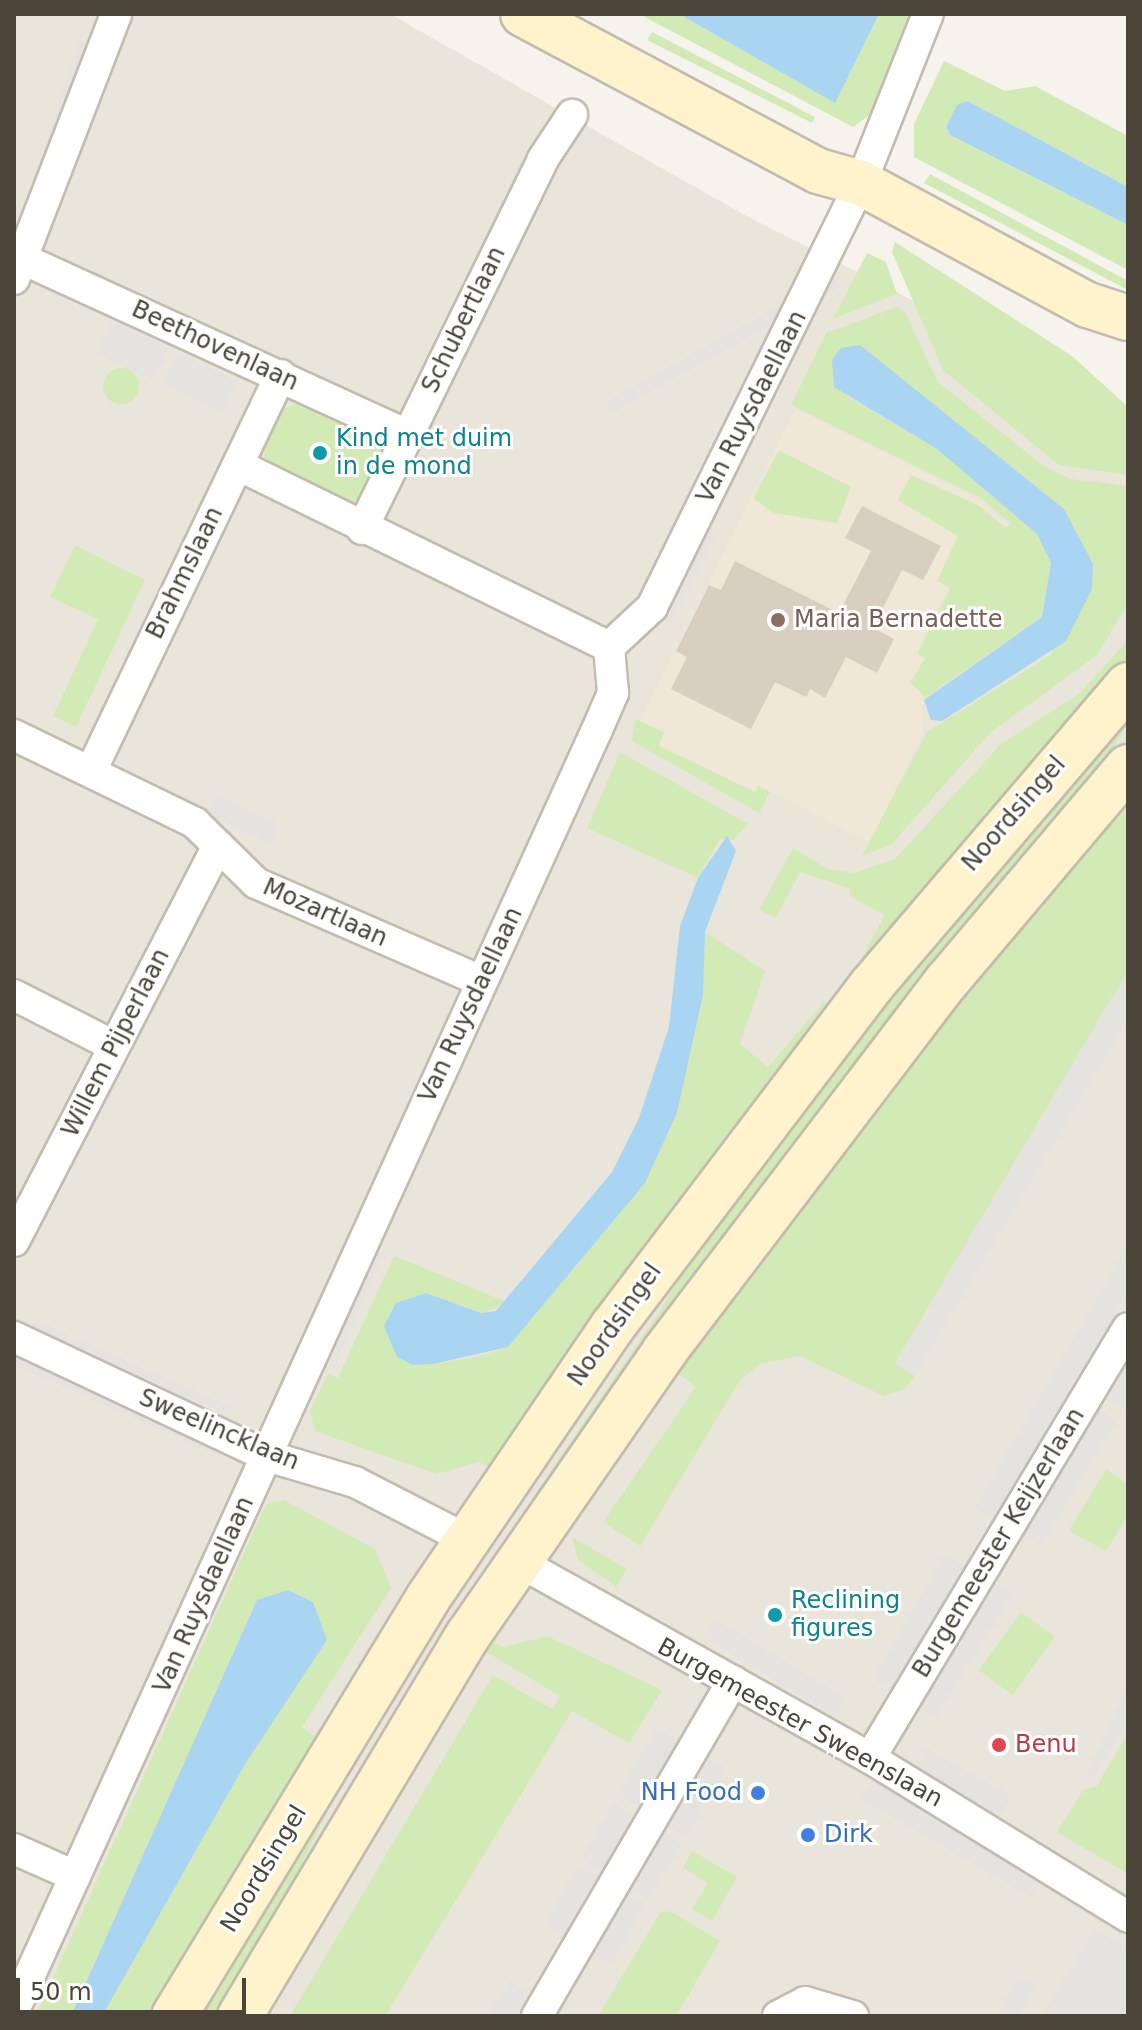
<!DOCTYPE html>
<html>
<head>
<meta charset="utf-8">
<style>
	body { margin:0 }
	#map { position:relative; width:1142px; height:2030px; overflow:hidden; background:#f6f3ec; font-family:"DejaVu Sans",sans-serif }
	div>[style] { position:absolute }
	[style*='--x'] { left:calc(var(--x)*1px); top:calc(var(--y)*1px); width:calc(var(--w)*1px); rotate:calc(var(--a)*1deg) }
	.residential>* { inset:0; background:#eae5da }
	.education>* { inset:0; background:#efe8d6 }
	.green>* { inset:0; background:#d2eab5; transform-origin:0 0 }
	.round { border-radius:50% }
	.parking>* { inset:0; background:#e5e3e0; transform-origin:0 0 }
	.water>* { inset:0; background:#a9d4f2 }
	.building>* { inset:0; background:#d8cfc1 }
	.roads { filter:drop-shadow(2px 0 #c2bbae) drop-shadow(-2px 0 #c2bbae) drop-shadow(0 2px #c2bbae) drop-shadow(0 -2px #c2bbae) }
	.street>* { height:30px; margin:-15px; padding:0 15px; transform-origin:15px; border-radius:15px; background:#fff }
	.secondary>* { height:44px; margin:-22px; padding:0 22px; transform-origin:22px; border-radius:22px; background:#fff3cd }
	.dots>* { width:22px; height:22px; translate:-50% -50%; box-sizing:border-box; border:4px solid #fff; border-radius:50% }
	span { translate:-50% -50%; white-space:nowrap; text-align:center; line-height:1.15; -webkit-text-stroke:6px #fff; paint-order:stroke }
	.street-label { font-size:24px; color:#4b4439 }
	.culture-label { font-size:24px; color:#0d838f }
	.left { translate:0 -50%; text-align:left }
	.education-label { font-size:24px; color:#785e54 }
	.health-label { font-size:24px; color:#be3a42 }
	.shop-label { font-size:24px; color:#366cbe }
	.right { translate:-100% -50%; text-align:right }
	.frame { position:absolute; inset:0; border:16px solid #4b4439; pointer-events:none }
	.scale { position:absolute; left:16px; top:1978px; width:230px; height:36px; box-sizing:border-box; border:4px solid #4b4439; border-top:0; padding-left:10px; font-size:24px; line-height:28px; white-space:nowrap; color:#4b4439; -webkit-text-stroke:6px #fff; paint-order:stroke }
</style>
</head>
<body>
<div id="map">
	<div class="residential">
		<i style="clip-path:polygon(14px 14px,390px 14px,741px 213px,1128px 410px,1128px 2016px,14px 2016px)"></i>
	</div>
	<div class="education">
		<i style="clip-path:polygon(796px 408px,980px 502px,1027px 542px,922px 685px,923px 732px,870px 843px,760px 786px,756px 792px,658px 746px,664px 732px,640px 721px)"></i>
	</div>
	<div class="green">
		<i style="clip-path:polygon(639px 14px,679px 14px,834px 102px,879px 14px,918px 14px,878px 109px,853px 127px)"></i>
		<i style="clip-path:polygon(652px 32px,815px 117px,812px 123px,647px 40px)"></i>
		<i style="clip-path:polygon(944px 61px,1005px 91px,1035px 86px,1128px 136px,1128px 187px,968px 101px,946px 127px,950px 135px,1128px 225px,1128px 270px,914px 157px,914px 124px)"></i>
		<i style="clip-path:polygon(930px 174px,1128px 281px,1128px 290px,924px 183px)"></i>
		<i style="clip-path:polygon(895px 242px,1072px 356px,1128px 407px,1128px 475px,1059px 465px,943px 370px,892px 252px)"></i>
		<i style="clip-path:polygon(867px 253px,886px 262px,897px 294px,833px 319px)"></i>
		<i style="clip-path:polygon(897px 307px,905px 312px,938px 382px,1045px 467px,1071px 479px,1128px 486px,1128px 603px,1097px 655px,990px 733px,891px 845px,862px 856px,927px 732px,1052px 654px,1064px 509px,860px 345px,847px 396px,937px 449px,1037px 534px,1051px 563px,1042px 617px,926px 697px,910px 683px,925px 658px,917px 654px,950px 588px,937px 581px,958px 536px,898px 500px,911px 475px,978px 505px,1006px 528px,1010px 523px,980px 498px,791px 405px,826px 333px)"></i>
		<i class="round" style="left:103px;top:368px;width:36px;height:36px"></i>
		<i style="clip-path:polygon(301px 402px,376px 435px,382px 444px,366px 494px,355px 501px,348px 504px,271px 470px,265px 460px,263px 443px,275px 412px)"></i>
		<i style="clip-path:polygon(779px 450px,851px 487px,837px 523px,774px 513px,753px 498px)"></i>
		<i style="clip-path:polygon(75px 545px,145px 580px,76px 727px,53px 716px,98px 619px,50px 597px)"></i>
		<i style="clip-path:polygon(1128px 640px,1128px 663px,838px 1001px,831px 997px,855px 970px,885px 915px,851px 897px,849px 888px,800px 872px,776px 918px,759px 910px,793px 848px,828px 869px,854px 873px,895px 859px,1001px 744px,1079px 694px)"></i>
		<i style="clip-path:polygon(1128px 711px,1128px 725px,1059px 825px,541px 1499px,535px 1494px,662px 1308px,710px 1226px,924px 948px)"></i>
		<i style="clip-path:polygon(635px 719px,664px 732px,659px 746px,755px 792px,759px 786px,770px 792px,759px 813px,632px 741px)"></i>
		<i style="clip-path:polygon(620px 752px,748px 824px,733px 840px,720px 839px,698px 878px,587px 828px)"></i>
		<i style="clip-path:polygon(1128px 808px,1128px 971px,895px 1363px,915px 1376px,905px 1389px,884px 1396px,800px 1356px,760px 1364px,740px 1380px,640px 1546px,603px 1522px,696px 1387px,673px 1370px,796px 1203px,1066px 868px)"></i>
		<i style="clip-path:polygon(705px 932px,765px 971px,740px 1044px,768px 1067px,824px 1002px,833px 1006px,495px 1470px,479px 1462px,436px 1474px,315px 1431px,310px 1411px,328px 1374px,338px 1378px,394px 1256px,509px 1303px,482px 1313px,426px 1293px,433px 1364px,477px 1357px,508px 1347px,645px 1183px,677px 1113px,703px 995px)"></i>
		<i style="clip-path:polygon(1106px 1469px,1128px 1484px,1128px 1515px,1106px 1551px,1069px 1531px)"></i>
		<i style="clip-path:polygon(284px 1500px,375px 1549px,391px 1588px,302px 1727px,320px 1740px,153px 2016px,102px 2016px,245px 1764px,327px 1640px,257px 1600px,71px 2016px,36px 2016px,266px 1504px)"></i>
		<i style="clip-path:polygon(572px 1537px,627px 1569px,616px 1587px,578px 1560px)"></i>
		<i style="clip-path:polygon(441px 1610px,448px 1614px,342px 1781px,275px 1919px,218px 2016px,192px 2016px)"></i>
		<i style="left:1021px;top:1612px;width:42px;height:72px;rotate:36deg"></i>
		<i style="clip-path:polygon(547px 1636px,662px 1690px,629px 1743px,572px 1711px,385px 2016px,290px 2016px,493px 1675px,552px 1709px,560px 1696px,481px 1649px,488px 1639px,503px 1647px)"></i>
		<i style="clip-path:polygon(1128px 1733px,1128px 1874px,1057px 1832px,1083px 1790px,1097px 1786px)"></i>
		<i style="clip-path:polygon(692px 1851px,737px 1877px,712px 1921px,692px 1909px,708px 1883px,683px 1868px)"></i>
		<i style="clip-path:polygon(670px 1911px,720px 1941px,676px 2016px,598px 2016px,660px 1913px)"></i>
	</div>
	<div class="parking">
		<i style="left:79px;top:42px;width:9px;height:173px;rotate:18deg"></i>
		<i style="left:834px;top:275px;width:13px;height:261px;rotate:61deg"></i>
		<i style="left:111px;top:321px;width:65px;height:36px;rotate:25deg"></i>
		<i style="left:178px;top:352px;width:66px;height:35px;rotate:26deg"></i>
		<i style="clip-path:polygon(707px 529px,716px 534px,675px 616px,659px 623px)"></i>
		<i style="left:217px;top:795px;width:71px;height:21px;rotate:26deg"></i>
		<i style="clip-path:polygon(1128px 971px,1128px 1020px,915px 1376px,895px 1364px)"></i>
		<i style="clip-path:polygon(1128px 1245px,1128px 1293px,993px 1520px,974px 1508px)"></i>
		<i style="left:375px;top:1252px;width:8px;height:122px;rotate:23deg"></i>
		<i style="left:36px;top:1320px;width:214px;height:9px;rotate:24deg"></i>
		<i style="left:16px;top:1356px;width:225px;height:9px;rotate:24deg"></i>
		<i style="clip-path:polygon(1128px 1358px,1128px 1402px,1123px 1410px,1106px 1400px,1100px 1410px,1117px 1420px,1042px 1546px,1022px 1536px)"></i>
		<i style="left:945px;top:1554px;width:24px;height:144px;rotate:30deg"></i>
		<i style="left:994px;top:1583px;width:22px;height:144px;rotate:32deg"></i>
		<i style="left:715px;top:1619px;width:153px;height:22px;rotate:31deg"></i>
		<i style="clip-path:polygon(1128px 1684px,1128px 1722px,1092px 1780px,1086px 1776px)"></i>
		<i style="clip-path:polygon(656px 1728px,679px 1741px,563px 1936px,543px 1925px,577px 1866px,595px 1876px,599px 1870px,581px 1858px,613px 1802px,634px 1814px,637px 1807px,618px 1794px)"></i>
		<i style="clip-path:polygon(927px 1749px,1012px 1796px,1000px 1817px,917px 1766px)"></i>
		<i style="clip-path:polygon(707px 1757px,727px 1769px,686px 1837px,668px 1827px,665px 1833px,682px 1844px,649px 1900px,631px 1889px,627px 1896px,644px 1907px,612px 1965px,591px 1952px)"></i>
		<i style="left:872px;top:1779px;width:197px;height:23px;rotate:30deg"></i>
		<i style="clip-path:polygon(1095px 1928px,1128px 1948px,1128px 2016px,1041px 2016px)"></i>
		<i style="clip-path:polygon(1042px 1976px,1018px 2016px,995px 2016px,1016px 1982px)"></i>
		<i style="clip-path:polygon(509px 1981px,529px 1992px,515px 2016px,488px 2016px)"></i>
	</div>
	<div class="water">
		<i style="clip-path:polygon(679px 14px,879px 14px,835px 103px)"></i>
		<i style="clip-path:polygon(968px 101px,1128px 187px,1128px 225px,950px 135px,946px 127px,957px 105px)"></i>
		<i style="clip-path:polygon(860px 345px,1064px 509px,1093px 564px,1092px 589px,1066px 641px,942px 721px,931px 720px,924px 700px,1042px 617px,1051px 563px,1037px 534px,937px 449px,834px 387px,832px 360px,841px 348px)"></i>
		<i style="clip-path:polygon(727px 836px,736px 851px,705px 932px,703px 995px,677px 1113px,645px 1183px,508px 1347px,433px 1364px,413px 1365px,397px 1357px,384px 1326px,396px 1303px,426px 1293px,481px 1313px,496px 1311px,612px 1172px,639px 1118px,669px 1027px,680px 926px,698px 878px)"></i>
		<i style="clip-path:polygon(288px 1590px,313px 1602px,327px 1640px,245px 1764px,102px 2016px,71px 2016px,257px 1600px)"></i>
	</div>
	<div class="building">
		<i style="clip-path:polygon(862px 506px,941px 546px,923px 580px,902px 570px,873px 628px,894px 639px,877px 673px,846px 657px,825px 698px,810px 689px,806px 697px,775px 682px,751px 729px,671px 689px,687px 657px,676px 651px,709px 585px,721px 590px,735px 561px,839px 613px,871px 551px,845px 538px)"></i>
	</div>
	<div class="roads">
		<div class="street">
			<i style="--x:14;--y:255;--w:433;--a:24.6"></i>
			<i style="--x:14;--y:279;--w:284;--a:-68.9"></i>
			<i style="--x:238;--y:465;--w:413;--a:26.1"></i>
			<i style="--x:362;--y:529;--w:412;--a:-63.9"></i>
			<i style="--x:543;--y:159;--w:53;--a:-56.6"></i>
			<i style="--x:609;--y:647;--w:59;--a:-42.9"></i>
			<i style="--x:652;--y:607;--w:473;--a:-63.8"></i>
			<i style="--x:861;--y:183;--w:182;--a:-68.4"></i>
			<i style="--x:14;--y:735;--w:201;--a:25.9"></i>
			<i style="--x:195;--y:823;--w:86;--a:44.5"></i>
			<i style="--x:256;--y:883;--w:245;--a:23.5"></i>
			<i style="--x:91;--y:771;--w:439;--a:-64.4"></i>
			<i style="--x:14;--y:995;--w:112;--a:27"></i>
			<i style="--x:14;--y:1241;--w:445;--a:-62.7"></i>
			<i style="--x:14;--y:1337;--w:280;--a:25.2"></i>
			<i style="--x:267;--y:1456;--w:92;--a:16.5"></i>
			<i style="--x:355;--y:1482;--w:127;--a:27.2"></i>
			<i style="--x:519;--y:1562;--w:402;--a:29.2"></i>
			<i style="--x:870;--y:1758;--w:303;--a:31.6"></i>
			<i style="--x:870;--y:1758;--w:501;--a:-59.04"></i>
			<i style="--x:14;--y:1849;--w:67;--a:23.9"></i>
			<i style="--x:14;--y:2010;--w:1404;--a:-65.52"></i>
			<i style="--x:596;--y:732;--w:43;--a:-66.4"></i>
			<i style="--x:613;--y:693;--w:46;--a:-95"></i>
			<i style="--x:537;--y:2016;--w:388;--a:-59.7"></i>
			<i style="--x:778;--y:2016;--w:30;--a:-27"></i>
			<i style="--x:805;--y:2002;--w:50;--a:16.3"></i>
		</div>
		<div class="secondary">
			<i style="--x:523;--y:14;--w:334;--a:28"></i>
			<i style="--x:818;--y:171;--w:45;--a:15.6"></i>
			<i style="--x:861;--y:183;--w:258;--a:28.3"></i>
			<i style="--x:1088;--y:305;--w:42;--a:18"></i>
			<i style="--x:174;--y:2016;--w:489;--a:-58.7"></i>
			<i style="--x:428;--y:1598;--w:329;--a:-55.8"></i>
			<i style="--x:613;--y:1326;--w:427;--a:-52.8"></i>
			<i style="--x:871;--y:986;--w:396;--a:-49.5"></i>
			<i style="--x:240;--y:2016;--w:445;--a:-59.1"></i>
			<i style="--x:469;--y:1634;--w:343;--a:-55.3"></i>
			<i style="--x:664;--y:1352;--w:467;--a:-52.7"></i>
			<i style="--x:947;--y:981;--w:280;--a:-49.8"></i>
		</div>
	</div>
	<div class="dots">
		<i style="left:320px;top:453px;background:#0f9aa8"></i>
		<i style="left:778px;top:620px;background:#8d6e63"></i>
		<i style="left:775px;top:1615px;background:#0f9aa8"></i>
		<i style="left:999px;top:1745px;background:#e0444e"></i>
		<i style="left:758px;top:1793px;background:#3f7fe0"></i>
		<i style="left:808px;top:1835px;background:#3f7fe0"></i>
	</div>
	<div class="street-label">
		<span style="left:464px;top:320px;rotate:-64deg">Schubertlaan</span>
		<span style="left:215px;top:346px;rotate:25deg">Beethovenlaan</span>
		<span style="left:752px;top:407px;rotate:-63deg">Van Ruysdaellaan</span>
		<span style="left:185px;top:573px;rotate:-64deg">Brahmslaan</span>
		<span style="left:1014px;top:814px;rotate:-49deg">Noordsingel</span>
		<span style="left:325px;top:913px;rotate:24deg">Mozartlaan</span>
		<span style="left:471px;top:1005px;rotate:-65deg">Van Ruysdaellaan</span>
		<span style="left:116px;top:1043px;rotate:-63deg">Willem Pijperlaan</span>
		<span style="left:615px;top:1325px;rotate:-55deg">Noordsingel</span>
		<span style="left:219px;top:1430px;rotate:23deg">Sweelincklaan</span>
		<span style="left:999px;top:1543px;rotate:-59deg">Burgemeester Keijzerlaan</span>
		<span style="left:204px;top:1595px;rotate:-66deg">Van Ruysdaellaan</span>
		<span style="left:800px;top:1723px;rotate:29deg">Burgemeester Sweenslaan</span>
		<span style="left:264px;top:1869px;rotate:-59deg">Noordsingel</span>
	</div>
	<div class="culture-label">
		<span class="left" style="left:336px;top:453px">Kind met duim<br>in de mond</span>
		<span class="left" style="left:791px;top:1615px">Reclining<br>figures</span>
	</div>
	<div class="education-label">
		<span class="left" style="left:794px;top:620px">Maria Bernadette</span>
	</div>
	<div class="health-label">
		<span class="left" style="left:1015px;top:1745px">Benu</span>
	</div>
	<div class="shop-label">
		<span class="right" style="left:742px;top:1793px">NH Food</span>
		<span class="left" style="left:824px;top:1835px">Dirk</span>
	</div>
	<div class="frame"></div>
	<div class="scale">50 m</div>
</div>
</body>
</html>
